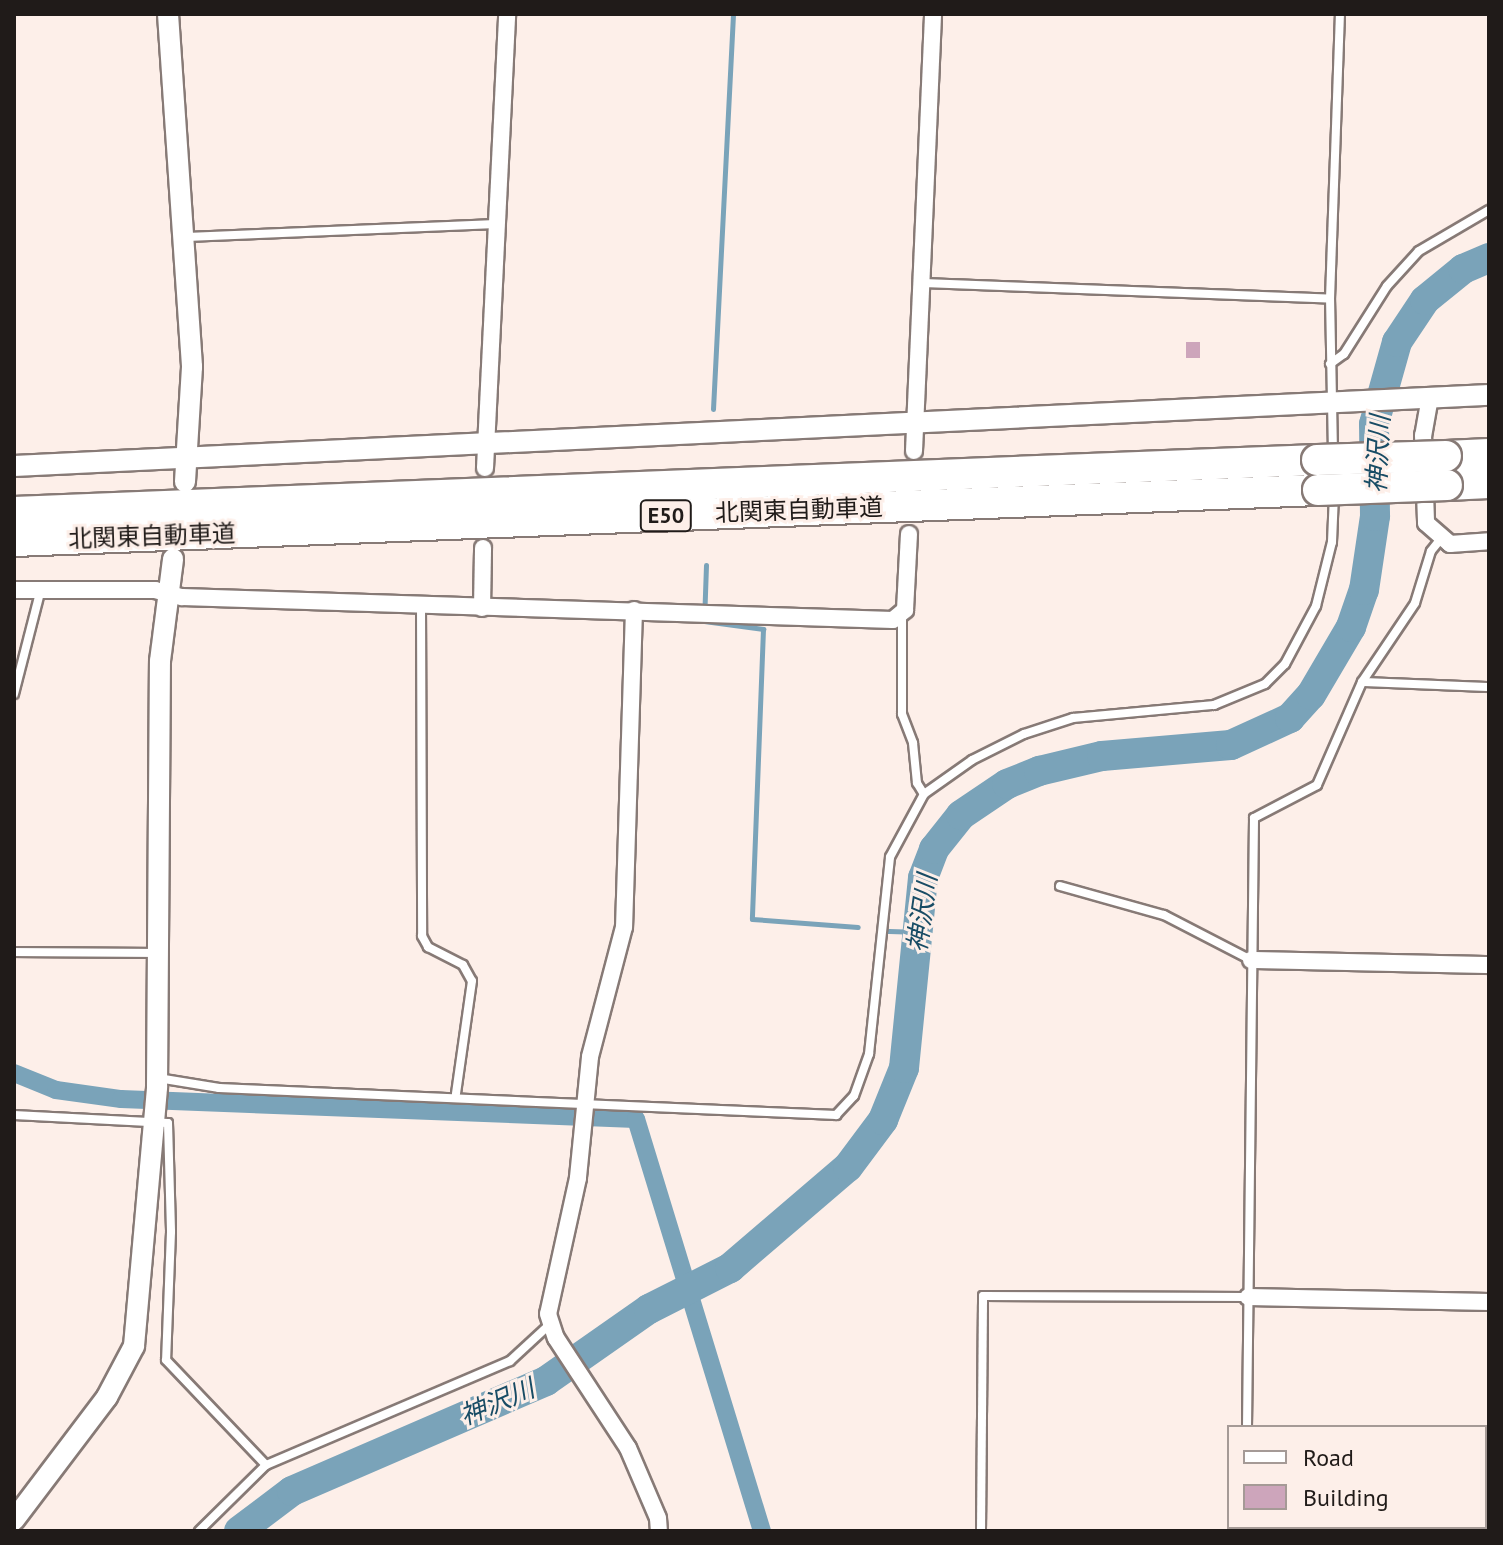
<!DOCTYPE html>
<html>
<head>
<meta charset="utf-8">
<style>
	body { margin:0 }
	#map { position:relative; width:1503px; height:1545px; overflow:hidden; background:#fdefe9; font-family:"PT Sans","Noto Sans JP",sans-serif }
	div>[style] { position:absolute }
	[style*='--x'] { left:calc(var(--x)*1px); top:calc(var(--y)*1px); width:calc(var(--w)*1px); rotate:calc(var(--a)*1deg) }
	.stream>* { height:5px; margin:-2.5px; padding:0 2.5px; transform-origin:2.5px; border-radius:2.5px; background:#7aa3b9 }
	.canal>* { height:18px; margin:-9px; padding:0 9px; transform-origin:9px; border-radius:9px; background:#7aa3b9 }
	.river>* { height:30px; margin:-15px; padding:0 15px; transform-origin:15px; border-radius:15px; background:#7aa3b9 }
	.building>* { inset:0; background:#cda5bb; transform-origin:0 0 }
	.roads { filter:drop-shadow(2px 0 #877a76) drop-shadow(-2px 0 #877a76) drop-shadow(0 2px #877a76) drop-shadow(0 -2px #877a76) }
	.service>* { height:8px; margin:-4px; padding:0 4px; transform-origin:4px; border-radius:4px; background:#fff }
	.minor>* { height:16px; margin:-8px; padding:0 8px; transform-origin:8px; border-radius:8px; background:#fff }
	.tertiary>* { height:20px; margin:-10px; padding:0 10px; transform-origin:10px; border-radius:10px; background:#fff }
	.motorway>* { height:30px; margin:-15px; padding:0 15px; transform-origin:15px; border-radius:15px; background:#fff }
	.bridges { filter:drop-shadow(2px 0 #877a76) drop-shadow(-2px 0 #877a76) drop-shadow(0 2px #877a76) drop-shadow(0 -2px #877a76) }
	.motorway-bridge>* { height:30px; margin:-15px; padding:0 15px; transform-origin:15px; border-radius:15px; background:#fff }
	span { translate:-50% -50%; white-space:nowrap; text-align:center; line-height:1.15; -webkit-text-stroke:6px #fdefe9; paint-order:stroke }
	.shield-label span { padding:2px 6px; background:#fdefe9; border:2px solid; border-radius:6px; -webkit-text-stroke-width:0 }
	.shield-label { font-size:22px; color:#201b19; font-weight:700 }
	.street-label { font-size:24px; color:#201b19 }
	.water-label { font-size:26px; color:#184c65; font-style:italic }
	.frame { position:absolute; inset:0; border:16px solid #201b19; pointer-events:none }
	.legend { position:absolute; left:1227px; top:1425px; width:260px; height:104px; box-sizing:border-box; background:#fdefe9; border:2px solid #a59a96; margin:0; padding:10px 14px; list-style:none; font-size:24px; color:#201b19 }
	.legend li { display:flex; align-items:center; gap:16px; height:40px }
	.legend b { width:40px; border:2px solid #a59a96 }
</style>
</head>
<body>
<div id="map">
	<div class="stream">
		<i style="--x:713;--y:409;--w:396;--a:-87.1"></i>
		<i style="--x:706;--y:565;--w:56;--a:92"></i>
		<i style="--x:704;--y:621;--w:60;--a:7.7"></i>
		<i style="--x:763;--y:629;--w:290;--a:92.2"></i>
		<i style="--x:752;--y:919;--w:106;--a:4.3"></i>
		<i style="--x:889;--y:931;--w:32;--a:2"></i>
	</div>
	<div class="canal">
		<i style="--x:14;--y:1073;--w:45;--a:22"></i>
		<i style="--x:56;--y:1090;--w:66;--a:7.9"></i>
		<i style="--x:121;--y:1099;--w:515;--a:2.22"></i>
		<i style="--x:636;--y:1119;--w:431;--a:73"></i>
	</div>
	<div class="river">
		<i style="--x:239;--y:1531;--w:66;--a:-37"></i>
		<i style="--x:292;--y:1491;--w:277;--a:-23.4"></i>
		<i style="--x:546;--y:1381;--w:126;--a:-35"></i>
		<i style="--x:649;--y:1309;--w:91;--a:-26.8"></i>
		<i style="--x:730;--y:1268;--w:155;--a:-40.6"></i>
		<i style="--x:848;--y:1167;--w:59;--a:-53.3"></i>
		<i style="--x:883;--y:1120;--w:56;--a:-68"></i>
		<i style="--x:904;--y:1068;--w:191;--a:-84.3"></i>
		<i style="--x:923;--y:878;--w:31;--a:-69"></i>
		<i style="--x:934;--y:849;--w:43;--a:-51.5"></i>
		<i style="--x:961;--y:815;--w:55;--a:-34"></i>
		<i style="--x:1007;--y:784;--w:35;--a:-22"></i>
		<i style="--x:1039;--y:771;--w:65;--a:-13.4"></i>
		<i style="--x:1102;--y:756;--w:129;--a:-4.9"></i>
		<i style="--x:1231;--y:745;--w:65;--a:-24.6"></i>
		<i style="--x:1290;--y:718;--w:31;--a:-48"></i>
		<i style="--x:1311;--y:695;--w:79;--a:-59.5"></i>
		<i style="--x:1351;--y:627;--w:39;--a:-71"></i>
		<i style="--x:1364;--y:590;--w:75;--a:-81.5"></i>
		<i style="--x:1375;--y:516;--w:92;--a:-90.6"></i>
		<i style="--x:1374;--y:424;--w:85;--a:-74.3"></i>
		<i style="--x:1397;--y:342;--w:50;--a:-56.3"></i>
		<i style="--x:1425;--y:300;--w:49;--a:-39.2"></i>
		<i style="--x:1463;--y:269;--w:28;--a:-23"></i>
	</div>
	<div class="building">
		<i style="left:1186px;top:342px;width:14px;height:16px"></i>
	</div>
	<div class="roads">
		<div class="service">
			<i style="--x:185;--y:237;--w:313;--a:-2.4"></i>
			<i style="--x:921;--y:283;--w:409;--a:2.2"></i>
			<i style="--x:1330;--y:364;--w:17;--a:-36"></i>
			<i style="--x:1344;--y:354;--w:80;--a:-57.7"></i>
			<i style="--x:1387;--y:286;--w:47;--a:-47.6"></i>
			<i style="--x:1419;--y:251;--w:81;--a:-30.4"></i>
			<i style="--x:1333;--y:453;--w:154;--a:-91.1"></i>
			<i style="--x:1330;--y:299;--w:285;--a:-88"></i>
			<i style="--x:421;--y:605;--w:331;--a:89.8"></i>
			<i style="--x:422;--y:936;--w:13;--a:61"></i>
			<i style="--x:428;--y:947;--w:39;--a:27"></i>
			<i style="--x:463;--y:965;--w:18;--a:61"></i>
			<i style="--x:472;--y:981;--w:114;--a:98.1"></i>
			<i style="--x:902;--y:617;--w:97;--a:90"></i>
			<i style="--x:902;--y:714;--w:31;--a:69"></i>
			<i style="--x:913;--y:743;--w:40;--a:84.3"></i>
			<i style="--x:917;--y:783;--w:13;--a:58"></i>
			<i style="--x:1362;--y:682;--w:127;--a:2.3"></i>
			<i style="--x:14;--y:694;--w:108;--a:-75.6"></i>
			<i style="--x:1060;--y:886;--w:108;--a:15.6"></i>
			<i style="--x:1164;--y:915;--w:98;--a:27.3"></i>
			<i style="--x:14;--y:952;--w:143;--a:0.4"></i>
			<i style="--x:158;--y:1078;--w:62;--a:9.3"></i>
			<i style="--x:219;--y:1088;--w:618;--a:2.51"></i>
			<i style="--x:836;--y:1115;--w:26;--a:-47"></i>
			<i style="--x:854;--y:1096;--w:45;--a:-70.3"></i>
			<i style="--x:869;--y:1054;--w:198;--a:-83.9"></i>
			<i style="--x:890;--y:857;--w:72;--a:-61.6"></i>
			<i style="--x:924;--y:794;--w:59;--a:-35.3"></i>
			<i style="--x:972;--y:760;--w:58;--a:-26.6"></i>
			<i style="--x:1024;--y:734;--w:52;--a:-18.1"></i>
			<i style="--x:1073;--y:718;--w:142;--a:-5.3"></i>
			<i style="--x:1214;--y:705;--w:55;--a:-22.4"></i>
			<i style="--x:1265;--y:684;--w:28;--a:-45"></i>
			<i style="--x:1285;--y:664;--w:66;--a:-61.9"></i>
			<i style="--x:1316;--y:606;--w:66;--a:-76"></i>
			<i style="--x:1332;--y:542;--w:47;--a:-87.6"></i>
			<i style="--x:14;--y:1115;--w:154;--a:3"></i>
			<i style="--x:168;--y:1123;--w:109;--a:88.4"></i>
			<i style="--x:171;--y:1232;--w:128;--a:92.2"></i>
			<i style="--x:166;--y:1360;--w:145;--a:46.4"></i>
			<i style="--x:1247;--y:1427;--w:609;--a:-89.34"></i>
			<i style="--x:1254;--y:818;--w:71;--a:-27.6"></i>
			<i style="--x:1317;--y:785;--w:112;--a:-66.4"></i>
			<i style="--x:1362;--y:682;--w:95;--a:-56.1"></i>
			<i style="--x:1415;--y:603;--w:54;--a:-72.9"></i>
			<i style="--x:1431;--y:551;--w:14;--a:-51"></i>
			<i style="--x:199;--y:1531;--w:94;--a:-44.6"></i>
			<i style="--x:266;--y:1465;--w:265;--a:-23.1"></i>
			<i style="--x:510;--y:1361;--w:53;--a:-42.7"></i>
			<i style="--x:981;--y:1531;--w:235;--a:-89.5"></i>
			<i style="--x:983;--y:1296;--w:265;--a:0.2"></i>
			<i style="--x:1246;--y:1531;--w:4;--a:-90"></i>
		</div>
		<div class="minor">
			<i style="--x:1430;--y:397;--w:39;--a:100"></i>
			<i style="--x:1423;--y:435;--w:88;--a:88"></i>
			<i style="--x:1426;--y:523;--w:32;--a:41"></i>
			<i style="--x:1450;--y:544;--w:39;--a:-4"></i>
			<i style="--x:914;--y:451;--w:437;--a:-87.5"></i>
			<i style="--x:485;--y:468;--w:455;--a:-87.2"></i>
			<i style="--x:14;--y:590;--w:141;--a:0"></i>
			<i style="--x:155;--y:590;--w:28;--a:15"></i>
			<i style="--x:182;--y:597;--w:711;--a:1.85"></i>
			<i style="--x:893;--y:620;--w:16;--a:-40"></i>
			<i style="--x:905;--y:610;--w:76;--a:-87"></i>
			<i style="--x:482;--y:608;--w:60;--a:-89"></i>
			<i style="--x:634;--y:610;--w:317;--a:91.8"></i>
			<i style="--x:624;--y:927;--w:134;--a:104.7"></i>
			<i style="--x:590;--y:1057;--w:122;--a:95.7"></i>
			<i style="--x:578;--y:1178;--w:139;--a:102.4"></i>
			<i style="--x:548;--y:1314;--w:25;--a:72"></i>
			<i style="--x:556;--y:1338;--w:131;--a:56.8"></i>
			<i style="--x:628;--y:1448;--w:76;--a:66.8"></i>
			<i style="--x:658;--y:1518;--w:13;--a:86"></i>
			<i style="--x:1251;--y:960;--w:238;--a:1.2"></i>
			<i style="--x:1248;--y:1297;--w:241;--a:1.2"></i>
		</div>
		<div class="tertiary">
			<i style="--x:168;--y:14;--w:354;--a:86.1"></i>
			<i style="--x:192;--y:367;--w:115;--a:93.5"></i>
			<i style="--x:14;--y:466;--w:1477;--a:-2.76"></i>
			<i style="--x:14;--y:1520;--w:154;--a:-52.9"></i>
			<i style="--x:107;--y:1397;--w:58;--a:-62.1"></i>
			<i style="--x:134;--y:1346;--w:260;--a:-84.9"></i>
			<i style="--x:157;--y:1087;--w:426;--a:-89.6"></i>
			<i style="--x:160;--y:661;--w:103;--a:-82.7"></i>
		</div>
		<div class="motorway">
			<i style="--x:1446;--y:456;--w:43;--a:-2.7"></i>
			<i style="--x:1447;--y:485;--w:42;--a:-2.7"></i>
			<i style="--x:14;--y:512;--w:1304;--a:-2.29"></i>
			<i style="--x:14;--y:541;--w:1305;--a:-2.24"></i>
		</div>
	</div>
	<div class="bridges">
		<div class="motorway-bridge">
			<i style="--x:1317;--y:460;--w:129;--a:-1.8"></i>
			<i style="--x:1318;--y:490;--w:129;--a:-2.2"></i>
		</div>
	</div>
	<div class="shield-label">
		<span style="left:666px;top:516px">E50</span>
	</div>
	<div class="street-label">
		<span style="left:799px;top:510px;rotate:-2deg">北関東自動車道</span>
		<span style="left:152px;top:536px;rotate:-2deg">北関東自動車道</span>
	</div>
	<div class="water-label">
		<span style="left:1378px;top:454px;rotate:-87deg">神沢川</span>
		<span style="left:922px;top:913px;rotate:-82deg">神沢川</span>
		<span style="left:497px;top:1402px;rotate:-23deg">神沢川</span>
	</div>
	<div class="frame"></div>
	<ul class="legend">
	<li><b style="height:10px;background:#fff"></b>Road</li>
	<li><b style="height:22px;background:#cda5bb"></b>Building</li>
	</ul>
</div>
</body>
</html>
